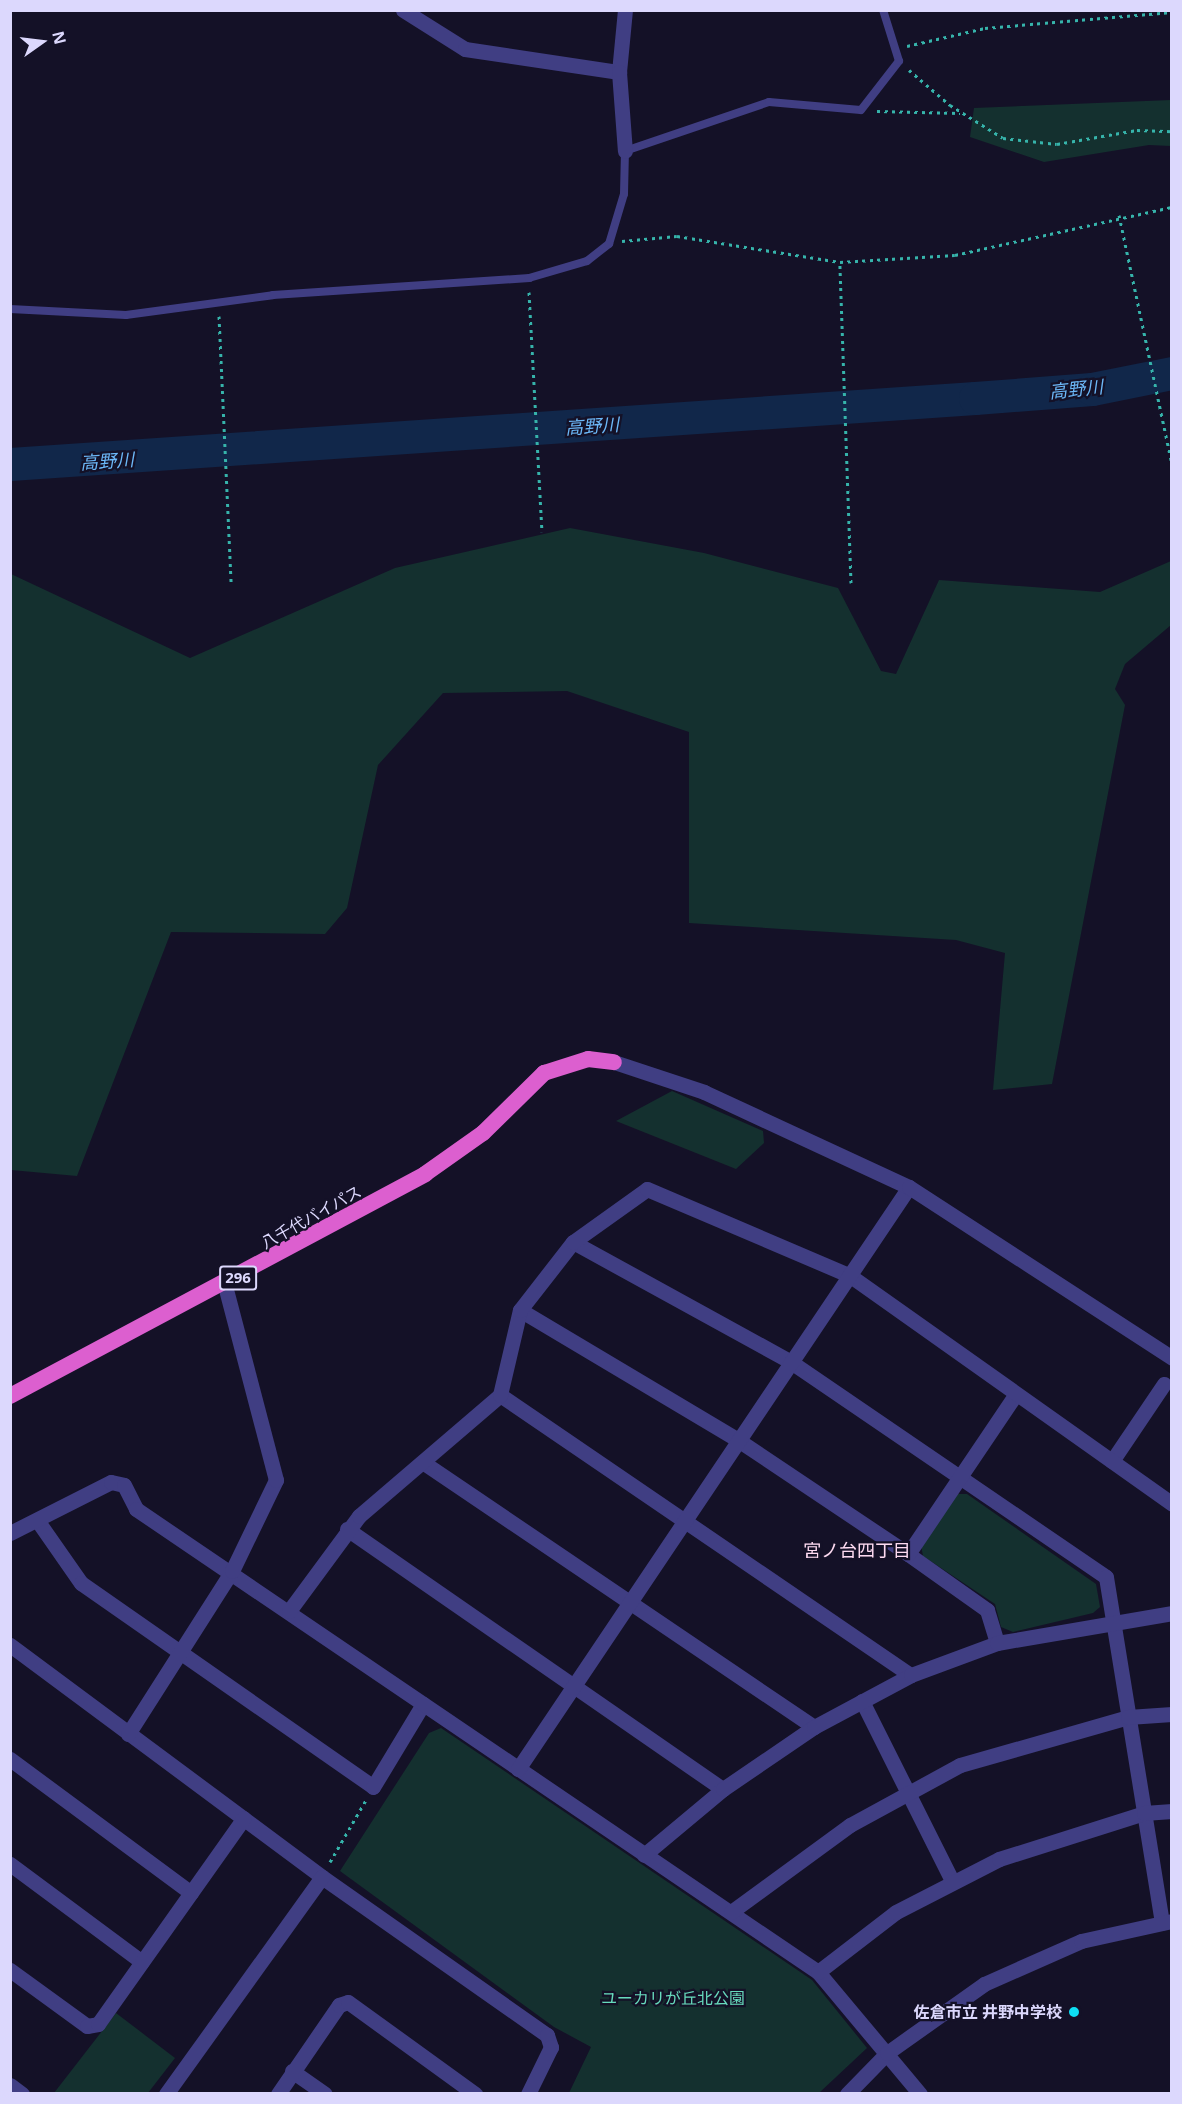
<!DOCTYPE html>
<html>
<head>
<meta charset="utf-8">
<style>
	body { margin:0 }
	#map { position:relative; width:1182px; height:2104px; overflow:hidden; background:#141127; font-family:"Open Sans","Noto Sans JP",sans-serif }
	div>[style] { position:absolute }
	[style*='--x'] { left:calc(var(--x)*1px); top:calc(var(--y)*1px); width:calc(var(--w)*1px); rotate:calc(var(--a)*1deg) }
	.green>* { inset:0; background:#14302f }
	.river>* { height:33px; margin:-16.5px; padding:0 16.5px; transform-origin:16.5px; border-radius:16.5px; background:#11274a }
	.path>* { height:3px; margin-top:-1.5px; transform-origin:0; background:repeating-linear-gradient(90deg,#36b4ab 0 3px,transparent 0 7.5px) }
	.service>* { height:8px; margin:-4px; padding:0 4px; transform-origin:4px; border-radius:4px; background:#403e83 }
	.minor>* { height:15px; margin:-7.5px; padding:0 7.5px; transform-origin:7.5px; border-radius:7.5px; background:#403e83 }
	.tertiary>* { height:15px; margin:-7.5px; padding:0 7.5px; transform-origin:7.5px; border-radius:7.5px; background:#403e83 }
	.trunk>* { height:16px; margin:-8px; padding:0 8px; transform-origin:8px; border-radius:8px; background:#dc5fcf }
	.dots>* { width:16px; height:16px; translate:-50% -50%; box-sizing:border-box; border:3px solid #141127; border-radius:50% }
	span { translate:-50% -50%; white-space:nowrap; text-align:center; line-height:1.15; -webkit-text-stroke:4.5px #141127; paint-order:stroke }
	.shield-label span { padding:2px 4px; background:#141127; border:2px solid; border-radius:4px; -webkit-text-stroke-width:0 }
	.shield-label { font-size:15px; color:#dcd8fd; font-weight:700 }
	.street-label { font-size:16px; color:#dcd8fd }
	.park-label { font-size:16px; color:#67dbbd }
	.poi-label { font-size:16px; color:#dcd8fd; font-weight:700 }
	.right { translate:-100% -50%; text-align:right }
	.water-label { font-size:18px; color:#6cb8f8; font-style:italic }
	.neighbourhood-label { font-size:18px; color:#fddaf1 }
	.frame { position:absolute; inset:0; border:12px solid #dcd8fd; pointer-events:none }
	.north { position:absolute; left:12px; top:12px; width:60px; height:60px; -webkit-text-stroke:4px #141127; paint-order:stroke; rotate:76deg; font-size:16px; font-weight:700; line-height:24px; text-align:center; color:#dcd8fd }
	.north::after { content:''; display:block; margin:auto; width:21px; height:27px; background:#dcd8fd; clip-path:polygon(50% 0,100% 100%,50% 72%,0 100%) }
</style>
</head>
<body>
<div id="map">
	<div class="green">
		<i style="clip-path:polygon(1171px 100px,1171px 146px,1149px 145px,1044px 162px,970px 137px,974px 108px)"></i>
		<i style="clip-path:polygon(570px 528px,704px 553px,838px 588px,881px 671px,896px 674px,939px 580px,1100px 592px,1171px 561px,1171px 625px,1125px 664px,1115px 689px,1125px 705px,1052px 1084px,993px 1090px,1005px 953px,956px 940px,689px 923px,689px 732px,567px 691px,443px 693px,378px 765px,347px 908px,325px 934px,171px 932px,77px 1176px,11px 1170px,11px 574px,190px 658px,395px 568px)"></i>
		<i style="clip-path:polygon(672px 1091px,763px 1131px,764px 1143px,736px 1169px,616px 1121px)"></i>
		<i style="clip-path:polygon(957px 1494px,967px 1494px,1096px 1584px,1100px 1607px,1093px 1613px,1013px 1632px,1001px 1627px,995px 1604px,923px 1556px,921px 1545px)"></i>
		<i style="clip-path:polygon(441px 1728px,812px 1980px,867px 2048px,819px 2093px,569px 2093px,591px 2047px,554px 2027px,340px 1871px,429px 1733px)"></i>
		<i style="clip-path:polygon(116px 2013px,175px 2058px,148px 2093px,54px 2093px)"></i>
	</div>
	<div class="river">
		<i style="--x:10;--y:464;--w:967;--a:-3.91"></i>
		<i style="--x:975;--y:398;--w:117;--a:-4.4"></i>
		<i style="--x:1092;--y:389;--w:82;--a:-11.3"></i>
	</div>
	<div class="path">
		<i style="--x:907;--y:46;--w:80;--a:-13"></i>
		<i style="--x:985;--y:28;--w:188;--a:-4.9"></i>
		<i style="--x:909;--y:70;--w:54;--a:40.5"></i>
		<i style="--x:950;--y:105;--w:62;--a:31.9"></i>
		<i style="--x:1003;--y:138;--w:54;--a:6.3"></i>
		<i style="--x:1057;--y:144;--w:81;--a:-9.9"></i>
		<i style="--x:1137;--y:130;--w:35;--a:2"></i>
		<i style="--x:877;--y:111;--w:83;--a:1.4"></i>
		<i style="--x:1119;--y:215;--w:256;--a:78"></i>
		<i style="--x:622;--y:241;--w:55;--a:-5.2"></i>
		<i style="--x:677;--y:236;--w:165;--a:9.1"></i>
		<i style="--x:529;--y:292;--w:240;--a:86.9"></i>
		<i style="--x:219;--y:316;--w:267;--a:87.4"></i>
		<i style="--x:851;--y:583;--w:321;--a:-92"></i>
		<i style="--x:840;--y:262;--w:115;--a:-3.5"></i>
		<i style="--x:955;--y:255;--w:222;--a:-12.5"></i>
		<i style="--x:330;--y:1862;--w:72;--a:-59.9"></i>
	</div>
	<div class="service">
		<i style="--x:10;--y:309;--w:116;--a:3"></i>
		<i style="--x:126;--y:315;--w:148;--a:-7.7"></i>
		<i style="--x:273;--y:295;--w:257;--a:-3.8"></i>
		<i style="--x:529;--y:278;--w:60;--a:-16.3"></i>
		<i style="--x:587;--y:261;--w:28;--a:-38"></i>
		<i style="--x:609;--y:244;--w:52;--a:-73.3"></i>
		<i style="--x:624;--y:194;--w:43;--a:-88.7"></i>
		<i style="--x:625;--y:151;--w:152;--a:-18.8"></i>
		<i style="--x:769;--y:102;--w:92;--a:5"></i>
		<i style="--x:861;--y:110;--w:62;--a:-52.2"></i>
		<i style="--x:899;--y:61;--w:53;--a:-107.4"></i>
	</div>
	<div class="minor">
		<i style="--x:403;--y:10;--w:73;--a:32.2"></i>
		<i style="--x:465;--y:49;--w:156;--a:8.5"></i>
		<i style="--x:619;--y:72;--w:62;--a:-84.5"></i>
		<i style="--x:619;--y:72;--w:79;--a:85.7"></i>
		<i style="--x:573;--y:1242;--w:249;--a:28.8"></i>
		<i style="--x:791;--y:1362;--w:381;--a:34.3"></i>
		<i style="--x:1106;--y:1577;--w:350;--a:80.8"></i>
		<i style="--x:520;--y:1310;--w:254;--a:30.8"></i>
		<i style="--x:738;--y:1440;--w:205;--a:33.8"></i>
		<i style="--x:908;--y:1554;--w:97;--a:35.3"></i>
		<i style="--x:987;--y:1610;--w:34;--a:73"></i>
		<i style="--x:500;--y:1395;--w:497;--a:34.3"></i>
		<i style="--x:1112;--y:1461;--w:93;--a:-56"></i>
		<i style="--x:424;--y:1463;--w:471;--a:34.1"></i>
		<i style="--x:37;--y:1520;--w:77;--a:55.1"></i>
		<i style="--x:81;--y:1583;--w:356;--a:34.9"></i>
		<i style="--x:373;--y:1787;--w:97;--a:-58.9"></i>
		<i style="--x:347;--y:1529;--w:457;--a:34.7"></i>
		<i style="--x:10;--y:1533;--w:113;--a:-26.8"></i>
		<i style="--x:111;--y:1482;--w:13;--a:13"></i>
		<i style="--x:124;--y:1485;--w:27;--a:63"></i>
		<i style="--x:136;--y:1509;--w:824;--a:34.17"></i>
		<i style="--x:818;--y:1972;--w:159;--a:50.1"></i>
		<i style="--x:908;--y:1554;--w:193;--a:-56"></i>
		<i style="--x:289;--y:1611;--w:118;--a:-53.6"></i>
		<i style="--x:359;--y:1516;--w:186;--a:-40.6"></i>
		<i style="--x:500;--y:1395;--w:87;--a:-76.8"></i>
		<i style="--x:520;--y:1310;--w:86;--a:-52.1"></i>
		<i style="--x:573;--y:1242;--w:91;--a:-35.6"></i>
		<i style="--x:647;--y:1189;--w:220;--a:23.1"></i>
		<i style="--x:849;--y:1275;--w:396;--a:35.3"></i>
		<i style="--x:10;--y:1645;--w:389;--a:36.6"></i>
		<i style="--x:322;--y:1877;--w:275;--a:35.1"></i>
		<i style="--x:547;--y:2035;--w:13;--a:72"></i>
		<i style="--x:551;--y:2047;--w:52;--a:116.1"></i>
		<i style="--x:862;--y:1701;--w:201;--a:63.4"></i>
		<i style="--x:128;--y:1734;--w:193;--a:-57.5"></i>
		<i style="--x:232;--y:1571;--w:101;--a:-64.2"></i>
		<i style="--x:276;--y:1480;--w:202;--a:-104.7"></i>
		<i style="--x:10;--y:1759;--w:225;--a:36.5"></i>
		<i style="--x:518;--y:1769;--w:701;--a:-56.11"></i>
		<i style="--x:644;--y:1855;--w:103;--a:-39.9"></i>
		<i style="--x:723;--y:1789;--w:110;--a:-34.3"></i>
		<i style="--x:814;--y:1727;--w:110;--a:-28.2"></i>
		<i style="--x:911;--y:1675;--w:92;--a:-20.4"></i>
		<i style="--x:997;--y:1643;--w:178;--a:-9.7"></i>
		<i style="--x:10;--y:1864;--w:164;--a:36.6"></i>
		<i style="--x:731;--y:1912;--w:147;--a:-36.2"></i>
		<i style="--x:850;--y:1825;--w:125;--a:-28.6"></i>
		<i style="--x:960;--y:1765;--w:175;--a:-15.9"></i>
		<i style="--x:1128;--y:1717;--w:44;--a:-3.9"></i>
		<i style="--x:10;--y:1970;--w:95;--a:36"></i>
		<i style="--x:87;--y:2026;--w:11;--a:-10"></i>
		<i style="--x:98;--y:2024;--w:252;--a:-54.7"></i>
		<i style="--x:818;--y:1972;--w:98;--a:-37.6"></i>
		<i style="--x:896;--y:1912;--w:116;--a:-27.2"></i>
		<i style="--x:999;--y:1859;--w:152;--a:-17.6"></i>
		<i style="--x:1144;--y:1813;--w:28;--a:-4"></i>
		<i style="--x:292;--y:2071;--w:40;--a:34.9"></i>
		<i style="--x:10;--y:2085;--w:15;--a:37"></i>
		<i style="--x:166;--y:2094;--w:267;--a:-54.3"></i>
		<i style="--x:278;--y:2094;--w:108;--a:-55.6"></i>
		<i style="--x:339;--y:2005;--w:9;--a:-18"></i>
		<i style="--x:348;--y:2002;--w:157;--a:35.9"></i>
	</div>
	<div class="tertiary">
		<i style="--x:614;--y:1062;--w:95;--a:18.4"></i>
		<i style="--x:704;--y:1092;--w:226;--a:24.9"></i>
		<i style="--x:909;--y:1187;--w:314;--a:33"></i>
		<i style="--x:847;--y:2094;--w:57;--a:-45.7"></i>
		<i style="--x:887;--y:2053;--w:119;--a:-35.4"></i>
		<i style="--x:984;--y:1984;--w:106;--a:-23.9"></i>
		<i style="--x:1081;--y:1941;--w:93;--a:-12.4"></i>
	</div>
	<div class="trunk">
		<i style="--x:10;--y:1396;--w:471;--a:-28.1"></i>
		<i style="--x:425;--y:1174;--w:71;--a:-35.3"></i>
		<i style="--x:483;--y:1133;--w:86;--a:-44.5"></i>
		<i style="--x:544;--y:1073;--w:46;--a:-17.7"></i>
		<i style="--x:588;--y:1059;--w:26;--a:7"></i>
	</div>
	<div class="dots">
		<i style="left:1074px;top:2012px;background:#0edef3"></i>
	</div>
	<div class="shield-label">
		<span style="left:238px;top:1278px">296</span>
	</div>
	<div class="street-label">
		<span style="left:311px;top:1217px;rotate:-29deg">八千代バイパス</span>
	</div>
	<div class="park-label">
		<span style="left:673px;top:1998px">ユーカリが丘北公園</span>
	</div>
	<div class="poi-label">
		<span class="right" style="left:1062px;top:2012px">佐倉市立 井野中学校</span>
	</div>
	<div class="water-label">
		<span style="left:1076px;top:389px;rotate:-6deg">高野川</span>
		<span style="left:592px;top:426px;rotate:-4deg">高野川</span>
		<span style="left:107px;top:461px;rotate:-4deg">高野川</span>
	</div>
	<div class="neighbourhood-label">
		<span style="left:857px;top:1550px">宮ノ台四丁目</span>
	</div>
	<div class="frame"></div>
	<div class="north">N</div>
</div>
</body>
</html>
